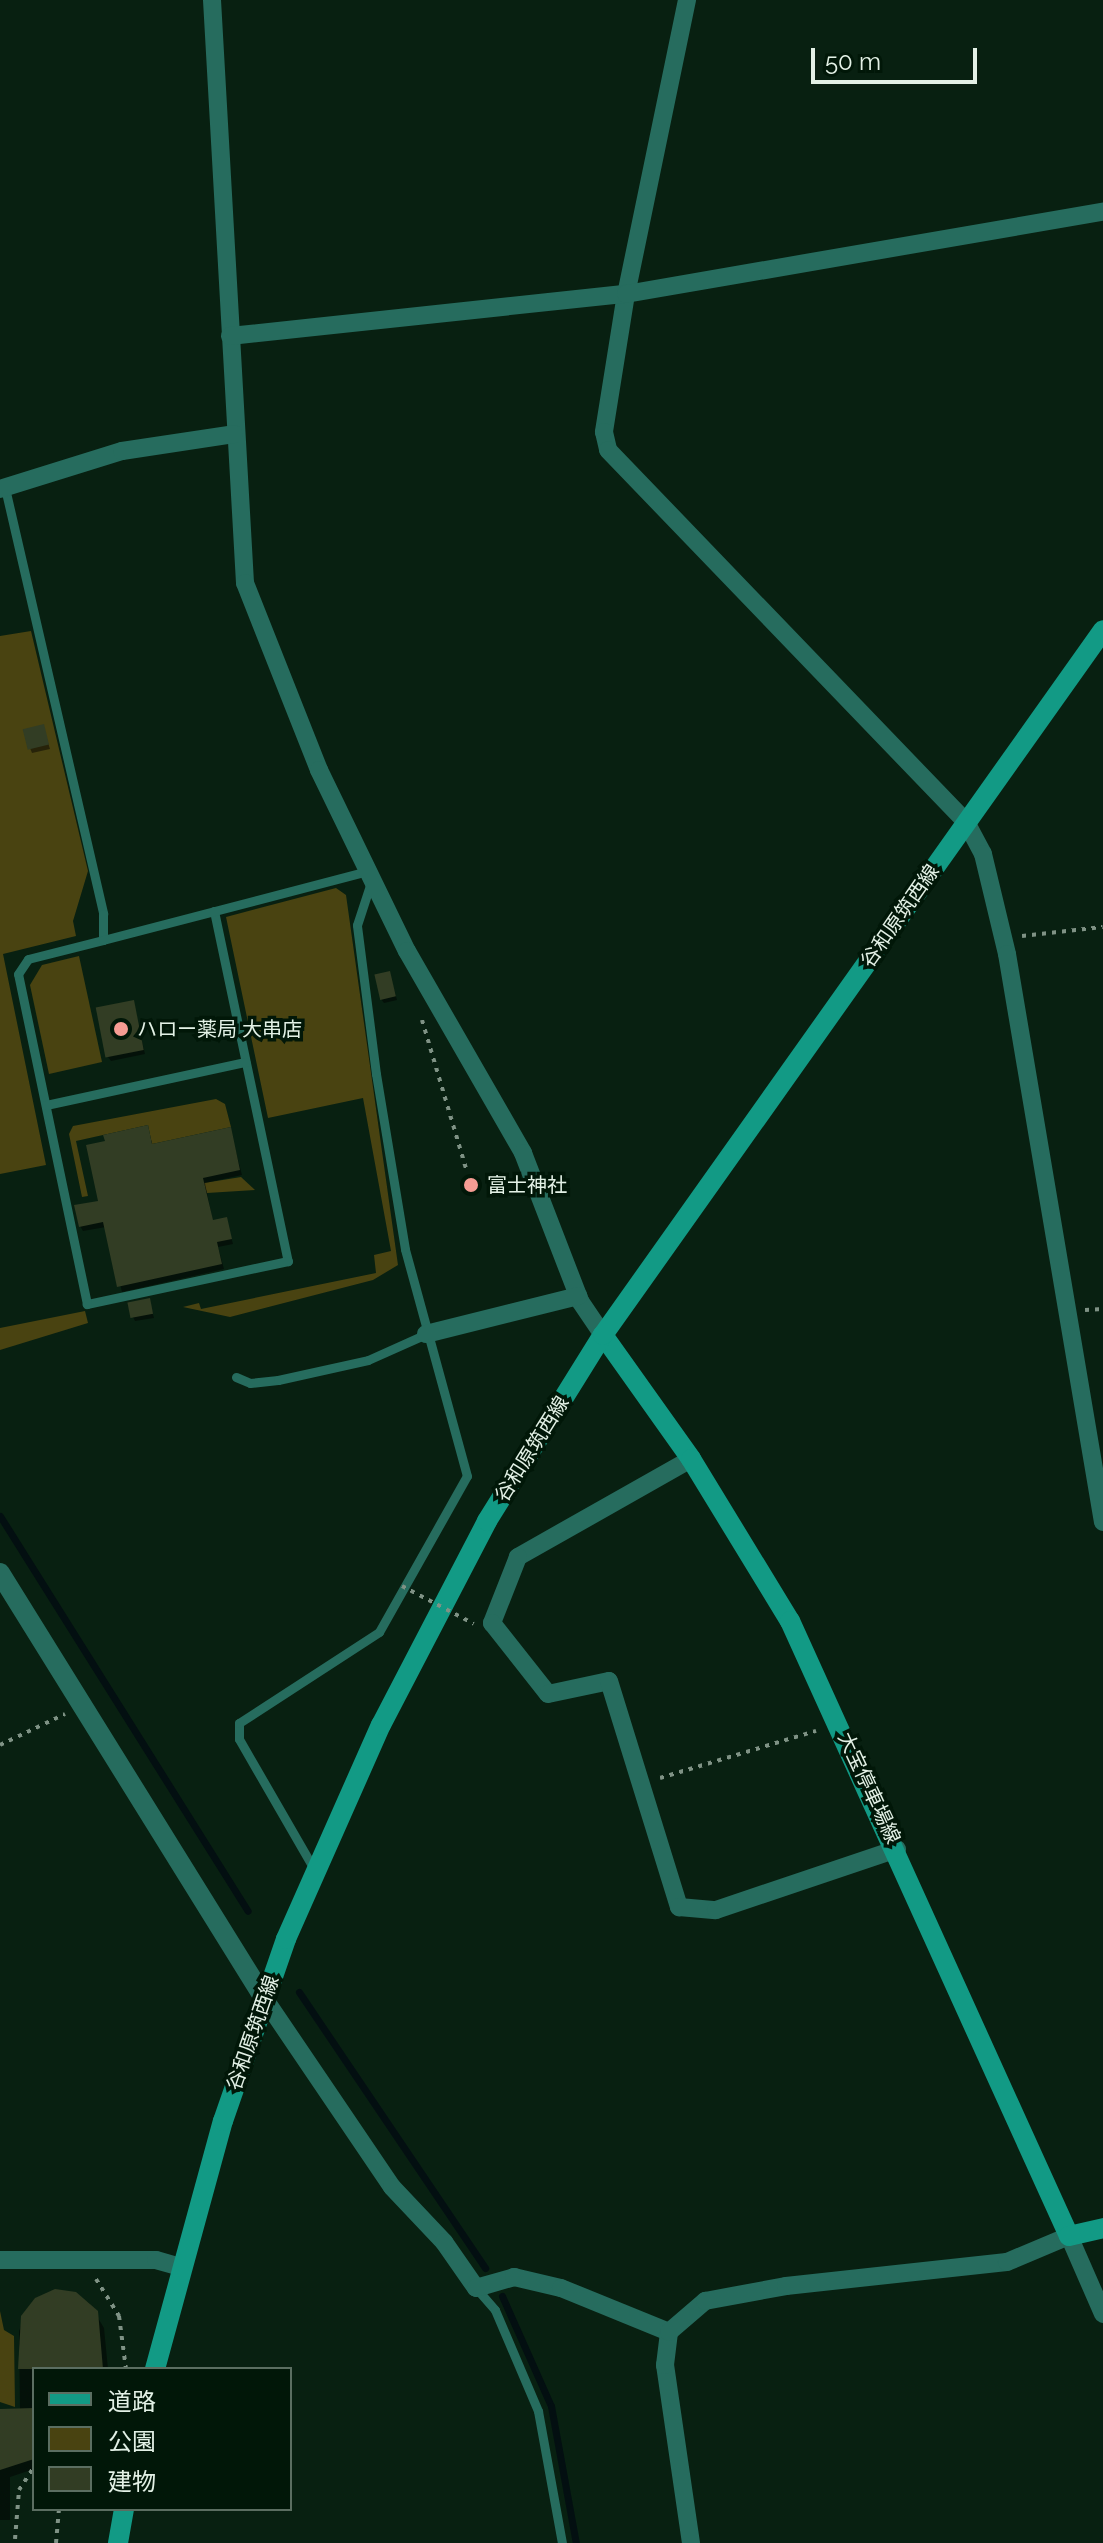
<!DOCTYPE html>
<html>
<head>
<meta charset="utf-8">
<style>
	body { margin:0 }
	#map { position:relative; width:1103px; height:2543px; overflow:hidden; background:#082011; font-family:Raleway,"Noto Sans JP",sans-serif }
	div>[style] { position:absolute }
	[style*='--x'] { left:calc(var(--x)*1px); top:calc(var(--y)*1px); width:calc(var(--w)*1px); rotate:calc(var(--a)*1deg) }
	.green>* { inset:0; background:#494311 }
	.shadow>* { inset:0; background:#0007 }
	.stream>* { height:7px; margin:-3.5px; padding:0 3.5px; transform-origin:3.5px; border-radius:3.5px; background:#030f11 }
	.building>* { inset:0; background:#323d24; transform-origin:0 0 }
	.path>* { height:4px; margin-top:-2px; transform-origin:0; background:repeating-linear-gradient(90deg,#7f9285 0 4px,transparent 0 10px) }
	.service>* { height:9px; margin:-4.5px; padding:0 4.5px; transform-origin:4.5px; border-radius:4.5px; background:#266c5e }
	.minor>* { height:18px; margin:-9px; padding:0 9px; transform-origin:9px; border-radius:9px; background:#266c5e }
	.tertiary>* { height:20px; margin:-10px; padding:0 10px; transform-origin:10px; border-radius:10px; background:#266c5e }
	.secondary>* { height:20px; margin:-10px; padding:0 10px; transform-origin:10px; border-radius:10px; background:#129a85 }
	.path-bridge>* { height:4px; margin-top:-2px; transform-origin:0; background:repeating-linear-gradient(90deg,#7f9285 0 4px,transparent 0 10px) }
	.dots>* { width:22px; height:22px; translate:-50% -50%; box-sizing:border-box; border:4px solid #011708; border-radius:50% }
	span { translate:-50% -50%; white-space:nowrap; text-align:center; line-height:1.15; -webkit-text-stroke:7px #011708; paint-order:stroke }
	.street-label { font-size:20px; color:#e3f1e6 }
	.poi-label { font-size:20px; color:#e3f1e6 }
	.left { translate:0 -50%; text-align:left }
	.legend { position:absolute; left:32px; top:2367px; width:260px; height:144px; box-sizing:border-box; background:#011708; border:2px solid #5b6e61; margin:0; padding:10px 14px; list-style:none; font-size:24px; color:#e3f1e6 }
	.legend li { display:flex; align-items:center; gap:16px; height:40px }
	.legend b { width:40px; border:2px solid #5b6e61 }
	.scale { position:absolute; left:811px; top:48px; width:166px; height:36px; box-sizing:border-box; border:4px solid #e3f1e6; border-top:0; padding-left:10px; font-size:24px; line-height:28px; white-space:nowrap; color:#e3f1e6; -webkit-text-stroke:6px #011708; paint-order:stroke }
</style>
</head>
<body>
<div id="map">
	<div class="green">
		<i style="clip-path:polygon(31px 631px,88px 871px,73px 921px,76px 936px,3px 954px,46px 1165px,0 1174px,0 636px)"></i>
		<i style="clip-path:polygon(336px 888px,346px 895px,398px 1265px,373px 1280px,230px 1317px,183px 1307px,199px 1303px,201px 1309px,376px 1273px,374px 1255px,391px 1251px,363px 1098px,268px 1118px,226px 917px)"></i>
		<i style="clip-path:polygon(79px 956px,102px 1062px,49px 1074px,30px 985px,42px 965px)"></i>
		<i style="clip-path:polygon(216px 1099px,225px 1104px,231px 1127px,152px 1144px,148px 1125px,76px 1141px,88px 1196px,82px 1197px,69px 1134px,73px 1126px)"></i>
		<i style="clip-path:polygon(241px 1177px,255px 1190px,207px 1193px,204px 1183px)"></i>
		<i style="clip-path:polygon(85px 1311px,88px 1323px,0 1350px,0 1328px)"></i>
		<i style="clip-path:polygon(0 2311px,4px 2330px,14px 2336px,15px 2407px,0 2402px)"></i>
	</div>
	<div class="shadow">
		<i style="clip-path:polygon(43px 726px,50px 749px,32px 753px,30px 748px)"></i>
		<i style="clip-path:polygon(389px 973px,397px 1000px,384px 1003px,381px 999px)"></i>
		<i style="clip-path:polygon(133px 1003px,145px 1054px,111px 1061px,108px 1057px)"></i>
		<i style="clip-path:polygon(147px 1127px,153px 1146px,230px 1129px,242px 1175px,205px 1183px,213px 1222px,226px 1219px,233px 1244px,218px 1247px,224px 1269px,122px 1292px,106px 1227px,83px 1231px,80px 1226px,101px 1202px,107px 1142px)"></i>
		<i style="clip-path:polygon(149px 1300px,154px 1318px,135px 1321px,133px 1317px)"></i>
		<i style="clip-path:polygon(75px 2294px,89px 2303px,104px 2328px,108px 2369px,34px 2369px,34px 2469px,10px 2477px,10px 2520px,0 2520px,0 2411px,20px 2410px,19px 2331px,27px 2310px)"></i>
	</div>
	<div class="stream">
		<i style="--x:0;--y:1516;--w:466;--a:57.9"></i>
		<i style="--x:299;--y:1992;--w:333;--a:56"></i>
		<i style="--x:502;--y:2296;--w:120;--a:66"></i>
		<i style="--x:551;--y:2406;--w:139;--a:79.7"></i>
	</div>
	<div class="building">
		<i style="left:44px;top:724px;width:21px;height:22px;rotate:76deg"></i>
		<i style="left:390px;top:971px;width:26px;height:16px;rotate:77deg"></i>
		<i style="left:134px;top:1000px;width:51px;height:39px;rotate:79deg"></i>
		<i style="clip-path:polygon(148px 1125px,152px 1144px,231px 1127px,240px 1170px,203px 1178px,213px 1220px,227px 1217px,232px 1239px,217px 1242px,222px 1264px,117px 1287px,103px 1222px,79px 1227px,74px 1205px,98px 1201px,86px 1145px,105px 1141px,103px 1135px)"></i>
		<i style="left:150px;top:1298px;width:16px;height:23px;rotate:79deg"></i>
		<i style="clip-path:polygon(55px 2289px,76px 2292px,98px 2311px,103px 2369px,18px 2369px,21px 2316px,35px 2298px)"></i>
		<i style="clip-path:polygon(34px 2408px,34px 2459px,0 2470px,0 2409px)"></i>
	</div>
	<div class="path">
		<i style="--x:1022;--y:936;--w:81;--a:-6.3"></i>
		<i style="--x:422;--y:1020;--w:155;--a:73.5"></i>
		<i style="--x:1085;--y:1310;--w:18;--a:-3"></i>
		<i style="--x:0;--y:1745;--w:72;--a:-25.5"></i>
		<i style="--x:660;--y:1778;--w:163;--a:-16.8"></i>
		<i style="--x:96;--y:2279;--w:44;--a:58.1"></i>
		<i style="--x:119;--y:2316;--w:53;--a:82.5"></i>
		<i style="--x:15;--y:2539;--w:49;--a:-85.3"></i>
		<i style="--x:19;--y:2490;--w:27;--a:-57"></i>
		<i style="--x:56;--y:2543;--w:34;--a:-85"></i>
	</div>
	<div class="service">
		<i style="--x:5;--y:488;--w:437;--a:77"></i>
		<i style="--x:103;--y:914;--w:26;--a:90"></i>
		<i style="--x:214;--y:911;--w:358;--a:78.1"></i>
		<i style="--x:288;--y:1261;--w:206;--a:167.9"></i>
		<i style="--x:87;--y:1304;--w:337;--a:-101.8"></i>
		<i style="--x:18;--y:974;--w:18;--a:-56"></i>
		<i style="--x:28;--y:959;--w:77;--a:-14.2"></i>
		<i style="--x:103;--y:940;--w:277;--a:-14.6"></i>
		<i style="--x:46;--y:1105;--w:204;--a:-12.2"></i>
		<i style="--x:236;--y:1377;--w:15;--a:23"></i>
		<i style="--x:250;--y:1383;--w:28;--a:-6"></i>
		<i style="--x:278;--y:1380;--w:92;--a:-12.5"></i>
		<i style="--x:368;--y:1360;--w:64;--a:-24.1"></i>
		<i style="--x:314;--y:1869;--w:150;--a:-120"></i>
		<i style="--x:239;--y:1739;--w:16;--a:-90"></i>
		<i style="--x:239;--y:1723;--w:167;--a:-33"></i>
		<i style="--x:379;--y:1632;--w:179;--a:-60.6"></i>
		<i style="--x:467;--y:1476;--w:235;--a:-105.3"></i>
		<i style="--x:405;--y:1249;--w:177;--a:-99.4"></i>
		<i style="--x:376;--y:1074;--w:150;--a:-97.3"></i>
		<i style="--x:357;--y:925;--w:48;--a:-71.9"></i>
		<i style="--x:476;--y:2288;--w:29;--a:49"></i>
		<i style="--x:495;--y:2310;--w:110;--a:66.9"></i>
		<i style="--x:538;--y:2411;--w:134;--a:79.7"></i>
	</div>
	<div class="minor">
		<i style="--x:212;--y:0;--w:584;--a:86.76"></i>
		<i style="--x:245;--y:583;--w:201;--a:68.4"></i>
		<i style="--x:319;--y:770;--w:201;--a:64.1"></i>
		<i style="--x:407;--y:951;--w:233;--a:60.1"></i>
		<i style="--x:523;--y:1153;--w:159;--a:68.9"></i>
		<i style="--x:580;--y:1301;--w:41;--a:55.9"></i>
		<i style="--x:687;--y:0;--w:300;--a:101.7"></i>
		<i style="--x:626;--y:294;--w:140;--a:99.1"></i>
		<i style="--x:604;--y:432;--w:18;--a:77"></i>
		<i style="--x:608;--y:450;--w:516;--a:46.1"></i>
		<i style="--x:966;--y:822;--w:36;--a:62"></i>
		<i style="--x:983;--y:854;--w:103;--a:76.5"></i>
		<i style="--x:1007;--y:954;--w:576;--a:80.41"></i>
		<i style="--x:230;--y:336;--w:398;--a:-6.1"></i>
		<i style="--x:626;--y:294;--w:484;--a:-9.8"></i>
		<i style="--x:0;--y:489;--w:128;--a:-17.3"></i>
		<i style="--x:122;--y:451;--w:113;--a:-8.6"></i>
		<i style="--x:426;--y:1334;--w:157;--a:-14"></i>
		<i style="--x:691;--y:1459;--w:199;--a:150.5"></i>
		<i style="--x:518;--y:1557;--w:71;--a:111.5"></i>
		<i style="--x:492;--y:1623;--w:90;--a:51.7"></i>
		<i style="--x:548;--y:1694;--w:62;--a:-12"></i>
		<i style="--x:609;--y:1681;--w:237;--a:72.8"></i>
		<i style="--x:679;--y:1907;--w:37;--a:5"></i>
		<i style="--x:716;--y:1910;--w:191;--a:-18.6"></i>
		<i style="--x:264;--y:1998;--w:228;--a:55.9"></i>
		<i style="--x:392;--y:2187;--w:76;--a:46.6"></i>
		<i style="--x:444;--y:2242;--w:56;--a:55.2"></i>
		<i style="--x:476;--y:2288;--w:40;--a:-16"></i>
		<i style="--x:514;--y:2277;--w:48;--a:13.2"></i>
		<i style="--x:561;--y:2288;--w:117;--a:22.2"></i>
		<i style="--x:0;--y:2260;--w:156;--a:0"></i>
		<i style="--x:156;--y:2260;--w:26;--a:16"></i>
		<i style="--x:691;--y:2543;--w:180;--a:-98.3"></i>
		<i style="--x:665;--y:2365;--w:33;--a:-83"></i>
		<i style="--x:669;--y:2332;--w:48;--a:-40.7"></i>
		<i style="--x:705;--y:2301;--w:82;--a:-10.5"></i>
		<i style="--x:786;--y:2286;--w:222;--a:-6.2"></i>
		<i style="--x:1007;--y:2262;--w:67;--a:-22.8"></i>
		<i style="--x:1069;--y:2236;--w:85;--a:66.4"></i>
	</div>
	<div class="tertiary">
		<i style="--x:0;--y:1573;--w:500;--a:58.15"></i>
	</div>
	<div class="secondary">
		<i style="--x:603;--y:1335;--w:152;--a:54.6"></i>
		<i style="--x:691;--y:1459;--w:190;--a:58.6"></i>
		<i style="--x:790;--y:1621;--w:675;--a:65.6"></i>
		<i style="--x:1069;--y:2236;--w:35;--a:-13"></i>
		<i style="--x:155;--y:2369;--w:257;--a:-74.7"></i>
		<i style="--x:223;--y:2121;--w:193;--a:-70.9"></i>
		<i style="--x:286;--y:1939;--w:234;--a:-66.1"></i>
		<i style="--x:381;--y:1725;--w:230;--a:-62.5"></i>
		<i style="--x:487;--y:1521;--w:219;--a:-58.1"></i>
		<i style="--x:603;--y:1335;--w:864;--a:-54.65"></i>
		<i style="--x:118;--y:2543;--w:35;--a:-80"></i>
	</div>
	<div class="path-bridge">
		<i style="--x:402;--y:1586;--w:81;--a:27.8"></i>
	</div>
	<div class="dots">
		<i style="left:121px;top:1029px;background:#f59c93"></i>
		<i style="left:471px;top:1185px;background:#f59c93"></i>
	</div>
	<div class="street-label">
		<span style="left:900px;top:916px;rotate:-55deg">谷和原筑西線</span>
		<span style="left:532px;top:1449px;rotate:-58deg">谷和原筑西線</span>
		<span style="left:869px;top:1788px;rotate:65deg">大宝停車場線</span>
		<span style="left:253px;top:2033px;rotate:-71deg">谷和原筑西線</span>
	</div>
	<div class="poi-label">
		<span class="left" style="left:137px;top:1029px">ハロー薬局 大串店</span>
		<span class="left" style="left:487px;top:1185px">富士神社</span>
	</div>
	<ul class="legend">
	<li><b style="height:10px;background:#129a85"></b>道路</li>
	<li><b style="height:22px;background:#494311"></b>公園</li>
	<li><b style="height:22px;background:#323d24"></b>建物</li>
	</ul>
	<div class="scale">50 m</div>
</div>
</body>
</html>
